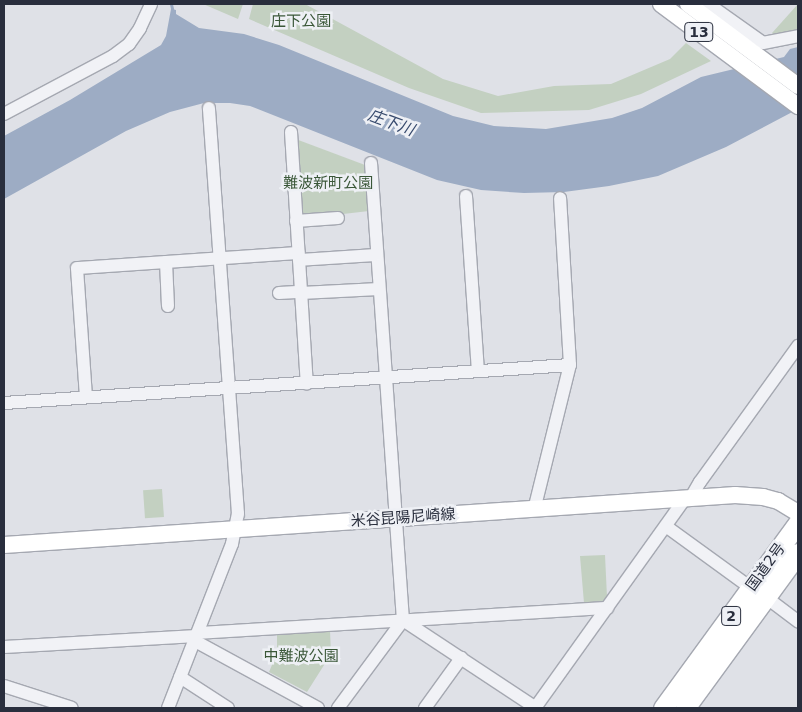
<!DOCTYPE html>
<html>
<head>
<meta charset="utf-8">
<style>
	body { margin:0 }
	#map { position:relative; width:802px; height:712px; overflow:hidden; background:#dfe1e7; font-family:"DejaVu Sans","Noto Sans JP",sans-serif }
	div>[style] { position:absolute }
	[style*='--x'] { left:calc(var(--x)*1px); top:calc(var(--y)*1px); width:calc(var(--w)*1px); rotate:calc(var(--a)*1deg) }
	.green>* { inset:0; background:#c3d0c1; transform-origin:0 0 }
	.water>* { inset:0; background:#9dacc4 }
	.stream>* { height:3px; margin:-1.5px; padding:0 1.5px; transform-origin:1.5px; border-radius:1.5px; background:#9dacc4 }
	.roads { filter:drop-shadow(1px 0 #a5a8b1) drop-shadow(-1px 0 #a5a8b1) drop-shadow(0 1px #a5a8b1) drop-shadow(0 -1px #a5a8b1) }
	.minor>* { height:12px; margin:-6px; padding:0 6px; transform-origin:6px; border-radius:6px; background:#f1f2f6 }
	.major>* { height:16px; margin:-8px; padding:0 8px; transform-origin:8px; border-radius:8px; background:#fff }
	.highway>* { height:19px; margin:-9.5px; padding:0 9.5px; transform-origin:9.5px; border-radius:9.5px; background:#fff }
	span { translate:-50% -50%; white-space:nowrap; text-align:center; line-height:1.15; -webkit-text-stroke:5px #eef0f5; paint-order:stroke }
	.shield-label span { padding:1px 4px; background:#eef0f5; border:1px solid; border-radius:4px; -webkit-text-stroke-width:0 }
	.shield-label { font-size:14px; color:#292e3d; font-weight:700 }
	.park-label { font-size:15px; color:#3a5738 }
	.street-label { font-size:15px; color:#292e3d }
	.water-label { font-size:16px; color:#374a6d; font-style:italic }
	.frame { position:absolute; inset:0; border:5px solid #292e3d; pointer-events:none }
</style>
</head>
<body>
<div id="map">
	<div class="green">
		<i style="clip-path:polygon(203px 4px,243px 4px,238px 19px)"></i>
		<i style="clip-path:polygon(253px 4px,305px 4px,443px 79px,498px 96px,554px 86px,611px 84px,670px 59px,686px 43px,711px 61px,641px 94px,589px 110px,481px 113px,409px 88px,249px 19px)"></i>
		<i style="clip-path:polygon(798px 4px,798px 31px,776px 37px,772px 33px)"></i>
		<i style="clip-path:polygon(293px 138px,365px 165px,369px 211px,300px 219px)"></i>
		<i style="left:162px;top:489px;width:28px;height:19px;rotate:86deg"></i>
		<i style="clip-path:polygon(605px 555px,607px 597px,603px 601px,584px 603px,580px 556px)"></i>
		<i style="clip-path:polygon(330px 630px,331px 654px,307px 692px,269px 672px,277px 653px,277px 634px)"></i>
	</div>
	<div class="water">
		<i style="clip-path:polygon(171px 9px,176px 10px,176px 14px,199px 28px,244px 34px,279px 45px,453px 116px,494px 126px,546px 129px,612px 118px,642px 108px,701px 77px,784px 57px,790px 49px,798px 47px,798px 109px,726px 147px,658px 176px,609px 186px,564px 192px,524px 193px,481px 190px,437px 180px,250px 106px,230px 103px,204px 103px,170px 112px,126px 131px,4px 199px,4px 136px,70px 100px,161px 45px,166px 36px)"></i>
	</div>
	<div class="stream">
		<i style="--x:171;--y:4;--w:9;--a:77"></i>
	</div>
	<div class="roads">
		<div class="minor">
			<i style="--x:708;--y:4;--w:67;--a:35.3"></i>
			<i style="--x:763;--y:43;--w:36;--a:-11"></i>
			<i style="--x:4;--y:114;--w:123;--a:-28"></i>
			<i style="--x:113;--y:56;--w:20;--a:-37"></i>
			<i style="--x:129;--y:44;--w:19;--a:-55"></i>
			<i style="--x:140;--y:28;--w:26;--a:-65"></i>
			<i style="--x:291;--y:132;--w:252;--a:86.4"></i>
			<i style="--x:371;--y:163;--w:458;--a:86"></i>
			<i style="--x:403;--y:620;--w:159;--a:33.5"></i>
			<i style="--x:466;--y:196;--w:175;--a:86.1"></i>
			<i style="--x:296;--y:221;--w:42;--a:-4.1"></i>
			<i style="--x:299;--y:260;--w:78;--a:-3.7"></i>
			<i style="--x:166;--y:262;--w:44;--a:87.4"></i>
			<i style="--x:279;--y:293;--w:22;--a:-3"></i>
			<i style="--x:301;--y:293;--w:78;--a:-2.9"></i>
			<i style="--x:86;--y:397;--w:129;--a:-94"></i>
			<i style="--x:77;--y:268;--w:222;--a:-3.9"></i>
			<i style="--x:4;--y:403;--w:567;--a:-3.84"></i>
			<i style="--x:690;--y:499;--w:20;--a:-60"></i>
			<i style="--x:700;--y:482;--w:168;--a:-54.2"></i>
			<i style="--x:534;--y:510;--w:149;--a:-76.1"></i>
			<i style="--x:570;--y:365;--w:167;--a:-93.4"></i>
			<i style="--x:667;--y:527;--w:104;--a:36"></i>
			<i style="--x:767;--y:598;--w:39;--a:37"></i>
			<i style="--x:198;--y:633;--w:410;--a:-3.5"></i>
			<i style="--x:195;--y:641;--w:140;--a:28.6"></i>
			<i style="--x:4;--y:647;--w:193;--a:-3.3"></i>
			<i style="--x:180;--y:677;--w:57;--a:32.9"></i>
			<i style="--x:4;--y:686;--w:71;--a:17.9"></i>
			<i style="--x:168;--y:708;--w:176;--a:-68.7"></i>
			<i style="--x:232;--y:544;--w:31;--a:-79"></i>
			<i style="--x:238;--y:514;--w:407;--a:-94.1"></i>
			<i style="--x:338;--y:708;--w:109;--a:-53.5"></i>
			<i style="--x:425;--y:708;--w:62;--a:-54.2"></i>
			<i style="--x:535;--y:708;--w:256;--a:-54.4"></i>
		</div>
		<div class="major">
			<i style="--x:661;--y:4;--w:171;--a:36.7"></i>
			<i style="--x:688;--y:4;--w:137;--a:36.7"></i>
			<i style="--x:4;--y:545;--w:733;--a:-3.91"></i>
			<i style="--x:735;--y:495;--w:28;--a:4"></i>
			<i style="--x:763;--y:497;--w:16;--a:15"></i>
			<i style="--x:778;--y:501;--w:23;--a:31"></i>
		</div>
		<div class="highway">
			<i style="--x:663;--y:708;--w:229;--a:-53.9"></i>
			<i style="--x:685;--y:708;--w:192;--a:-53.9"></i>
		</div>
	</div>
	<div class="shield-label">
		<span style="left:699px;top:32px">13</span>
		<span style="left:731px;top:616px">2</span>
	</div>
	<div class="park-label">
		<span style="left:301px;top:22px">庄下公園</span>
		<span style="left:328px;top:184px">難波新町公園</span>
		<span style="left:301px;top:657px">中難波公園</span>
	</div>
	<div class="street-label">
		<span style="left:403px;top:518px;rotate:-4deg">米谷昆陽尼崎線</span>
		<span style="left:766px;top:567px;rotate:-54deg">国道2号</span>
	</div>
	<div class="water-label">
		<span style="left:391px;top:123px;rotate:20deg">庄下川</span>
	</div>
	<div class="frame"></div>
</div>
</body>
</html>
